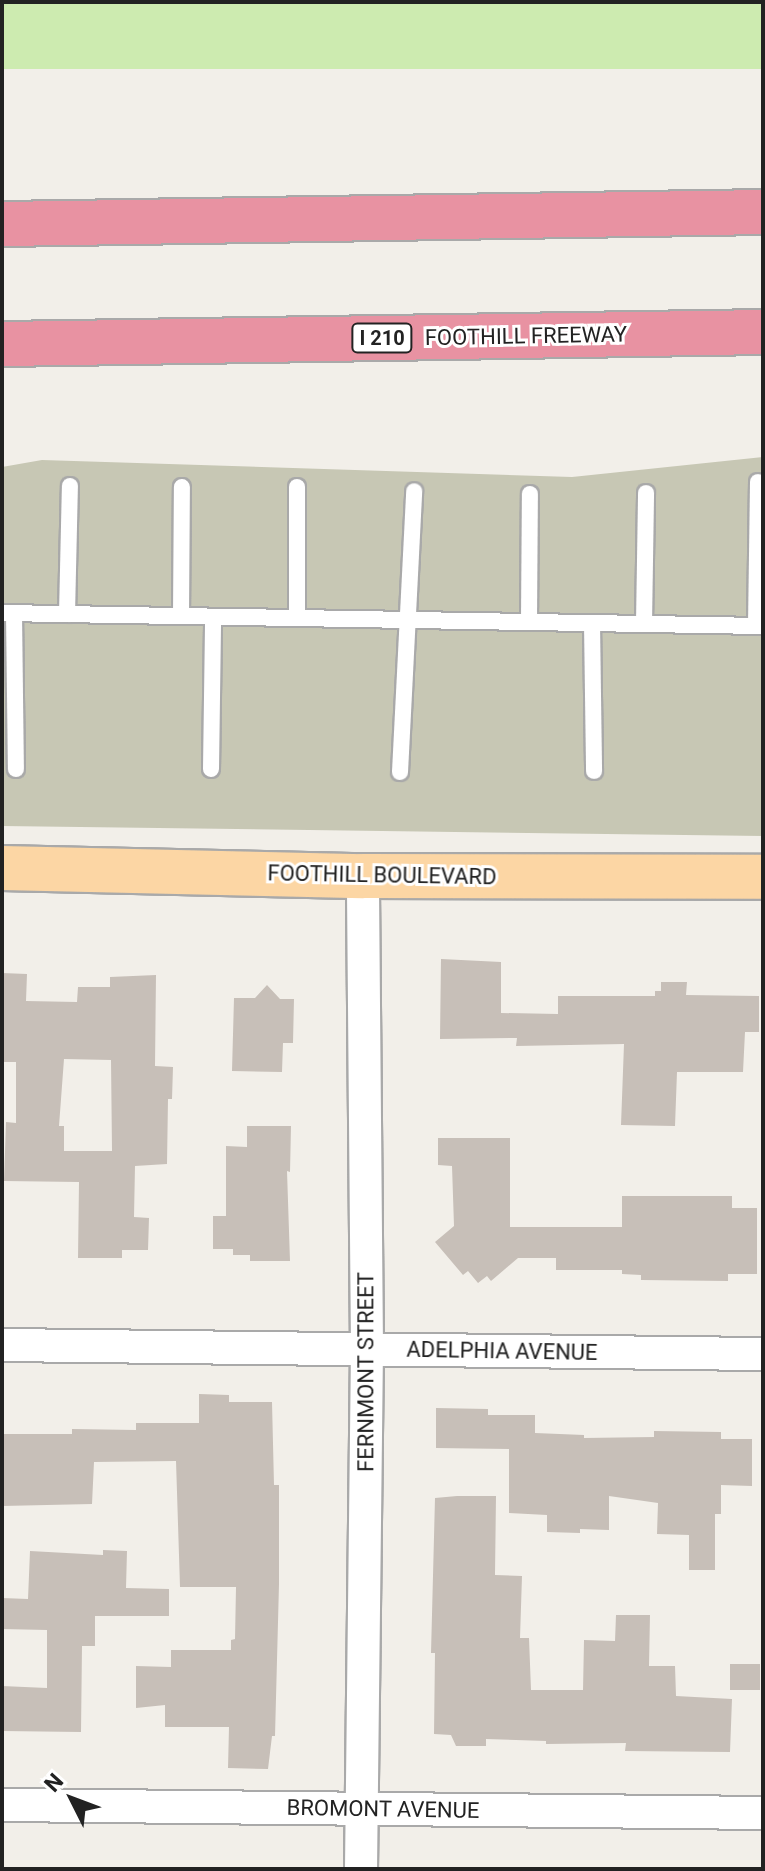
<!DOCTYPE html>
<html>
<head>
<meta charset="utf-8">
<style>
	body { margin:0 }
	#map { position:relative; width:765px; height:1871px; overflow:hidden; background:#f2efe9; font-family:Roboto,sans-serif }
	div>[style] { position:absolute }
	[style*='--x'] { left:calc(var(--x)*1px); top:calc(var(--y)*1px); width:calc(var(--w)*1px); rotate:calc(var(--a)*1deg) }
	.construction>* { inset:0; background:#c7c7b4 }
	.grass>* { inset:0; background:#cdebb0; transform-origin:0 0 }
	.building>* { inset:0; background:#c7bfb8; transform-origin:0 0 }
	.roads { filter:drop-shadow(2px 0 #a9a9a9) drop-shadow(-2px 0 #a9a9a9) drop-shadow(0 2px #a9a9a9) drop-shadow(0 -2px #a9a9a9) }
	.lane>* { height:16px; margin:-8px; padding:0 8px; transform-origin:8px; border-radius:8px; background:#fff }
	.street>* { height:32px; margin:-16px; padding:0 16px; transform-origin:16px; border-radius:16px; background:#fff }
	.primary>* { height:44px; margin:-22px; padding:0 22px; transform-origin:22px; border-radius:22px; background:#fcd6a4 }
	.highway>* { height:44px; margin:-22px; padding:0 22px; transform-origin:22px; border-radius:22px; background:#e892a2 }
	span { translate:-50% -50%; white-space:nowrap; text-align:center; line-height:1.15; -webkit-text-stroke:6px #fff; paint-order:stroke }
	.shield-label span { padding:2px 6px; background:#fff; border:2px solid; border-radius:6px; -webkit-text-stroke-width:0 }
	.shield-label { font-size:20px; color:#222; font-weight:700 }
	.street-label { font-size:22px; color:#222 }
	.frame { position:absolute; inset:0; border:4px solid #222; pointer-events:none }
	.north { position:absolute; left:32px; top:1759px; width:80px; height:80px; -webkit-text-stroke:6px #fff; paint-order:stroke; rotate:312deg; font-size:22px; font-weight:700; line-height:32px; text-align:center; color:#222 }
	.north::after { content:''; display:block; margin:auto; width:28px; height:36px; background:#222; clip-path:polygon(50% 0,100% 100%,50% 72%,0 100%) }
</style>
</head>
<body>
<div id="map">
	<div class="construction">
		<i style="clip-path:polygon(763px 457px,763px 836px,2px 826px,2px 467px,42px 460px,572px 477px)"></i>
	</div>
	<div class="grass">
		<i style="left:2px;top:2px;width:761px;height:67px"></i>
	</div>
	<div class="building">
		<i style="clip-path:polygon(441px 959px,501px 962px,501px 1013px,558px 1014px,558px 996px,655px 996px,655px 991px,661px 991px,661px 982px,687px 982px,686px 995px,759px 996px,759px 1032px,745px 1032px,743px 1072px,677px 1072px,675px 1126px,621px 1125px,624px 1044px,516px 1046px,517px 1038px,440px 1039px)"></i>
		<i style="clip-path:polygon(evenodd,2px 973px,27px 974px,26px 1001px,77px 1002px,78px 987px,110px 987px,110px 977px,156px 975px,155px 1066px,173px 1067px,172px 1099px,168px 1099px,167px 1164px,135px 1166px,134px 1217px,149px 1218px,148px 1250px,122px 1250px,122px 1258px,78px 1258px,79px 1182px,4px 1181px,6px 1122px,16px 1123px,16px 1062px,2px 1062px,2px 973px,64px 1059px,111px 1060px,112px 1151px,64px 1151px,64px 1126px,59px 1126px,64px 1059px)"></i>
		<i style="clip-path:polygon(267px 985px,280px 999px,294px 999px,293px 1043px,283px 1043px,282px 1072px,232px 1071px,234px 998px,255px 998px)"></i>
		<i style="clip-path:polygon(247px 1126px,291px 1126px,290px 1172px,287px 1171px,290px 1261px,250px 1261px,250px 1255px,233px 1255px,233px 1249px,213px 1249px,213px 1216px,226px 1216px,226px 1146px,247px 1147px)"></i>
		<i style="clip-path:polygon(438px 1138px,510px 1138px,510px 1227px,622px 1227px,622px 1196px,732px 1196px,732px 1208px,757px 1208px,757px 1274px,728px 1274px,728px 1281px,641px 1280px,641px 1275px,622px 1274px,622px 1270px,556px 1270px,556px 1258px,518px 1258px,491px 1281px,487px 1276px,478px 1283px,468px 1271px,463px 1275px,435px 1242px,454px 1226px,452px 1166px,438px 1165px)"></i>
		<i style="clip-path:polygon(199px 1394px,229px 1395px,229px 1402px,272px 1402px,274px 1485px,279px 1485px,279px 1584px,275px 1736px,272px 1736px,268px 1769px,228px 1768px,229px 1727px,165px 1727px,165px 1705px,136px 1708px,136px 1666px,171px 1667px,171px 1650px,231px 1650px,231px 1640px,235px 1639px,236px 1587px,180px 1587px,176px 1461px,94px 1462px,92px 1504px,2px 1506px,2px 1434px,72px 1434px,72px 1429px,136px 1430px,136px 1423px,199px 1423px)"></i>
		<i style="clip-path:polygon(436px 1408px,488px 1409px,488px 1415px,535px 1415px,535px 1433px,584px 1435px,584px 1438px,654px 1437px,654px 1431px,721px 1432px,721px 1439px,752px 1439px,752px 1486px,721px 1485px,721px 1514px,715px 1514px,715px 1570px,689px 1570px,689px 1535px,657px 1534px,658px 1503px,609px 1496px,609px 1530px,580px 1529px,580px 1533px,547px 1532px,547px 1515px,509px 1513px,509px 1449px,436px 1448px)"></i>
		<i style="clip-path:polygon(457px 1496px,496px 1496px,495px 1575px,522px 1576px,520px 1638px,529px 1638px,531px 1690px,583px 1690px,584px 1640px,615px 1641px,616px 1615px,650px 1615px,649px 1666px,675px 1666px,676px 1696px,732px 1699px,730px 1752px,625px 1751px,626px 1743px,546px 1744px,546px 1741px,486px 1739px,486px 1746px,456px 1746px,451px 1735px,434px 1734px,435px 1653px,431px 1653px,435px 1498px)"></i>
		<i style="clip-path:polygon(103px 1550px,127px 1551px,126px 1588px,169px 1589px,169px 1616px,95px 1616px,95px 1646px,82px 1646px,81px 1732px,2px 1731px,2px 1686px,47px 1688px,47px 1630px,2px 1629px,2px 1598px,28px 1599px,30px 1551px,103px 1555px)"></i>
		<i style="left:730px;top:1664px;width:30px;height:26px"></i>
	</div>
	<div class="roads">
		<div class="lane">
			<i style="--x:2;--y:613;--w:761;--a:0.98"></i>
			<i style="--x:14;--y:613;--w:156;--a:89.3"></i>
			<i style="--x:67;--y:614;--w:128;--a:-88.7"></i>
			<i style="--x:181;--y:616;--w:129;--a:-89.6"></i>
			<i style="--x:297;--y:618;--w:131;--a:-90"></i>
			<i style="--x:529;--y:622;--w:128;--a:-89.6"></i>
			<i style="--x:592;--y:623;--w:148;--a:89.2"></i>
			<i style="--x:644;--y:624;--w:131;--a:-89.1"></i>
			<i style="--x:756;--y:626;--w:144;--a:-89.2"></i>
			<i style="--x:211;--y:769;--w:152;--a:-89.2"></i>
			<i style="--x:400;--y:772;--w:281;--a:-87.1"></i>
		</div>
		<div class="street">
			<i style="--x:2;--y:1345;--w:761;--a:0.68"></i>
			<i style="--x:2;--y:1805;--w:761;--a:0.6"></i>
			<i style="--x:361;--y:1869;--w:520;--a:-89.34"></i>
			<i style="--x:367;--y:1349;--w:473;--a:-90.5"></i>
		</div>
		<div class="primary">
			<i style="--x:2;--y:868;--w:361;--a:1.3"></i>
			<i style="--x:363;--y:876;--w:400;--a:0.1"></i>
		</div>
		<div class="highway">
			<i style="--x:2;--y:224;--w:761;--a:-0.9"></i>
			<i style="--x:2;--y:344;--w:761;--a:-0.9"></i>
		</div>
	</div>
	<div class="shield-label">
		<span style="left:382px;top:338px">I 210</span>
	</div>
	<div class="street-label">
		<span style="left:526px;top:336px;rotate:-1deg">FOOTHILL FREEWAY</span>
		<span style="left:382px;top:875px;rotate:1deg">FOOTHILL BOULEVARD</span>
		<span style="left:502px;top:1351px;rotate:1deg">ADELPHIA AVENUE</span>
		<span style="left:366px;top:1372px;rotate:-90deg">FERNMONT STREET</span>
		<span style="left:383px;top:1809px;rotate:1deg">BROMONT AVENUE</span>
	</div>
	<div class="frame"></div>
	<div class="north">N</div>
</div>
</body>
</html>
